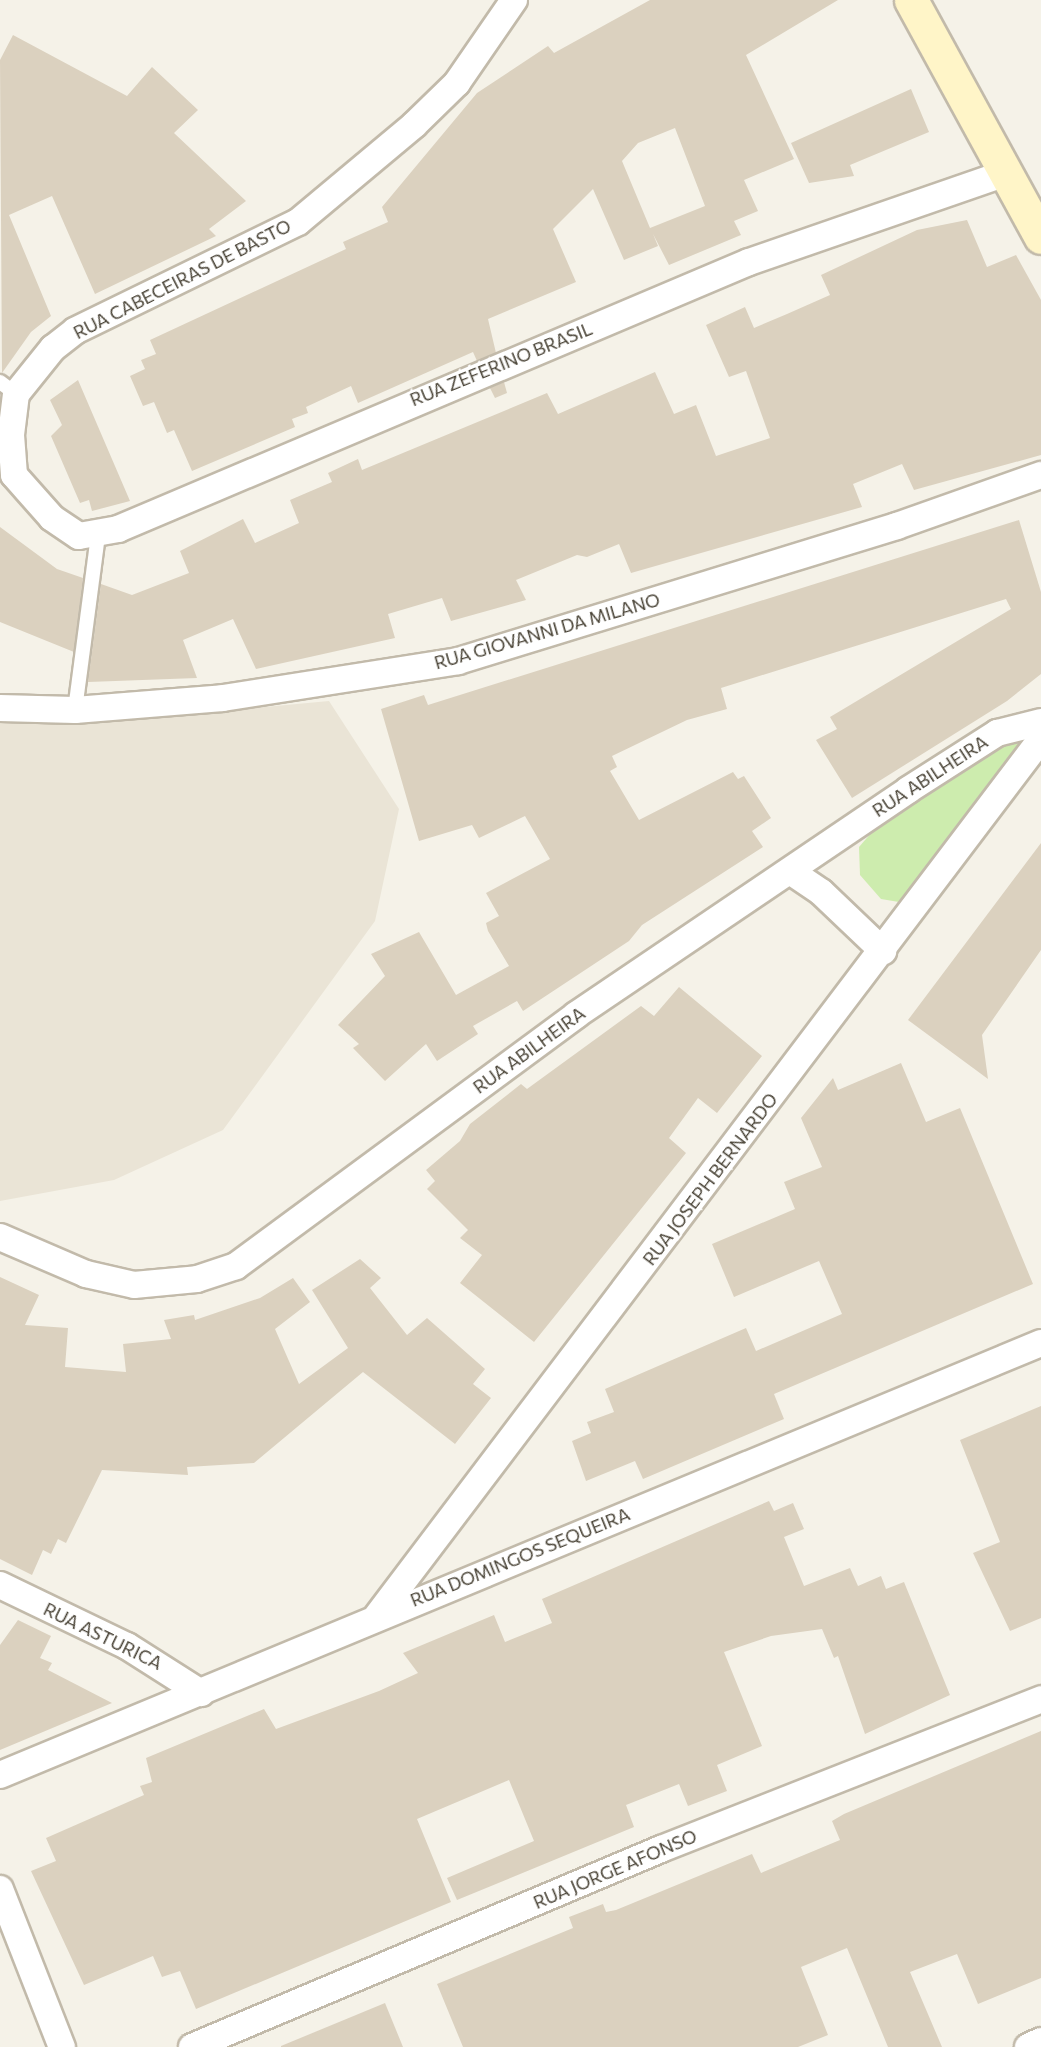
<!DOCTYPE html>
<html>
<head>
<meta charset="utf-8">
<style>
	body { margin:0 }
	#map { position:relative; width:1041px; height:2047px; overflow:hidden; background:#f5f2e8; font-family:Commissioner,sans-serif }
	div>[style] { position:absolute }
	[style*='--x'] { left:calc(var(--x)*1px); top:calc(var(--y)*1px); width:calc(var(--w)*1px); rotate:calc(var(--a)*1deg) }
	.residential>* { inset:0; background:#eae4d6 }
	.green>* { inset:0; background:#cdecae }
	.building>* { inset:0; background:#dbd1bf }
	.roads { filter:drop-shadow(2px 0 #c2baaa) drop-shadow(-2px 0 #c2baaa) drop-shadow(0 2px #c2baaa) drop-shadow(0 -2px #c2baaa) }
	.service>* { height:14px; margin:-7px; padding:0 7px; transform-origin:7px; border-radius:7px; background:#fff }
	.minor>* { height:26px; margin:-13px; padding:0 13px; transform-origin:13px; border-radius:13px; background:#fff }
	.secondary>* { height:33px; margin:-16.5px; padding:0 16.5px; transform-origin:16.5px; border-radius:16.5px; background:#fff5c8 }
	span { translate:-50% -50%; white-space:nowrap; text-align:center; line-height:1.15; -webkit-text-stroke:4.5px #fff; paint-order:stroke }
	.street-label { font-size:18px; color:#494336 }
</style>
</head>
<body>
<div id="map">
	<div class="residential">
		<i style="clip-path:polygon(329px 701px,399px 809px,375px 921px,223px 1130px,114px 1180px,0 1201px,0 716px,138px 719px)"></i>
	</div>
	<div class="green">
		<i style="clip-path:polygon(1018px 734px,1025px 745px,905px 903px,881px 899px,860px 875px,859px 847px,872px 832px)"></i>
	</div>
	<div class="building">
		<i style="clip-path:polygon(evenodd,650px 0,838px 0,746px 55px,794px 159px,744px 180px,758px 211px,734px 221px,741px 235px,669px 265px,653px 234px,658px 246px,624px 260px,593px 189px,553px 229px,576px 282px,488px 319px,496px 353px,477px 361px,473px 352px,358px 403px,351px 386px,306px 407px,308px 413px,292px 419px,295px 427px,192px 471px,174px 430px,167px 433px,154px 402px,143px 406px,130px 376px,145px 369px,141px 360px,156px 354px,150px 340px,346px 249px,343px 242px,388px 222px,382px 207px,477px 93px,548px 46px,554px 53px,650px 0,675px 128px,705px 206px,650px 228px,622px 161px,638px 143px,675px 128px)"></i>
		<i style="clip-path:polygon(13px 35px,127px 96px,152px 67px,198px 110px,174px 133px,246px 201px,209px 229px,216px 236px,95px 294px,52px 196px,9px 215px,51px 316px,31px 332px,2px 373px,0 60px)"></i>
		<i style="clip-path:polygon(911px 89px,929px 132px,850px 165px,854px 176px,809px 183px,791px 143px)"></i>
		<i style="clip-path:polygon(967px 220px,987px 267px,1016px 255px,1041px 300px,1041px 455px,914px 490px,902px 464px,853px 484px,862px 507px,631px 573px,619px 544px,587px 557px,577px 555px,516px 580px,526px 600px,451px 621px,442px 598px,388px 614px,395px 638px,256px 669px,233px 619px,183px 640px,197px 678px,88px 682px,101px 584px,132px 595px,189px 573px,180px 551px,243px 519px,255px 543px,299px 523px,290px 500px,332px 482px,328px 473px,358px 459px,362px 470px,547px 393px,558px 414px,655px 372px,674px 414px,696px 405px,716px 456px,770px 438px,746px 371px,729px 377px,706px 325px,745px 307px,754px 328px,787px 314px,830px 295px,821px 275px,917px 230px)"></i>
		<i style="clip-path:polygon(78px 380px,130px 501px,92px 511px,89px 500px,80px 503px,51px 436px,62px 425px,50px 400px)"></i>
		<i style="clip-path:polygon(504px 382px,507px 393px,495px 398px,490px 388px)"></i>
		<i style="clip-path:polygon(1019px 520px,1041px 592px,1041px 674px,1007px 701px,852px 798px,816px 740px,837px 729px,830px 717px,1011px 609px,1006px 599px,721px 688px,727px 709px,687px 720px,612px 756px,617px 767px,610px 771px,639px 820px,733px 772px,738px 779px,744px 776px,771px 818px,752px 831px,763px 847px,642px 925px,629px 941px,523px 1011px,517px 1001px,473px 1026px,478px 1034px,437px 1061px,426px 1044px,385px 1081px,353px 1048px,359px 1044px,338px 1025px,385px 976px,371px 954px,419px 932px,456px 995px,509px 966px,488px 931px,486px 923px,499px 916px,486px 893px,550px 859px,525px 816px,479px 838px,472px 825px,419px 841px,381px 709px,424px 695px,428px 705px)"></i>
		<i style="clip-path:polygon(0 527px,57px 569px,83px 578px,74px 652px,0 622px)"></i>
		<i style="clip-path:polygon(1041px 843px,1041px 950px,982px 1035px,988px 1079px,908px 1020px)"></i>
		<i style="clip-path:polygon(679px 987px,762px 1056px,717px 1113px,698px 1098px,669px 1138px,686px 1153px,534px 1342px,460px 1283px,482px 1255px,460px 1238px,468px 1230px,427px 1189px,435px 1181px,426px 1170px,460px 1141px,470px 1124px,521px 1084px,527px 1089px,641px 1006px,654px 1016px)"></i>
		<i style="clip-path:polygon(901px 1063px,926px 1122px,960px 1108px,1033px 1284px,774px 1394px,784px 1419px,643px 1479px,635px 1461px,586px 1481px,572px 1441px,591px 1433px,587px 1422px,614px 1412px,605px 1389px,746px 1328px,756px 1351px,842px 1314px,819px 1261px,734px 1297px,712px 1244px,795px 1209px,784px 1182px,822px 1167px,801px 1118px,833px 1078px,838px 1090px)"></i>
		<i style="clip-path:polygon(360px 1259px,381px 1278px,370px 1288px,407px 1335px,427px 1318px,485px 1369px,473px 1384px,491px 1398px,455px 1444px,363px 1372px,254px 1463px,187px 1467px,188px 1475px,102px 1470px,66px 1543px,58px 1539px,51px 1554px,43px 1550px,32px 1575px,0 1559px,0 1277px,39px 1295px,25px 1325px,68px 1328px,65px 1367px,126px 1372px,123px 1344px,171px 1339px,164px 1320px,194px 1315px,195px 1320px,260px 1298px,293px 1278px,310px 1302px,275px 1329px,299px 1384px,348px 1348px,312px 1290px)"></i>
		<i style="clip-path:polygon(1041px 1406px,1041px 1618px,1010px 1631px,973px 1553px,1000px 1542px,960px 1440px)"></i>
		<i style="clip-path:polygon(769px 1501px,774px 1511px,793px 1503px,804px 1529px,784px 1537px,804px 1586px,850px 1568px,858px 1586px,881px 1576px,886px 1589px,904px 1582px,950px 1695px,865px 1734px,838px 1656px,834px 1658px,822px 1629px,771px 1636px,724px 1652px,762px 1746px,717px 1765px,727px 1791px,688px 1806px,679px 1784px,626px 1805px,634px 1827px,457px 1900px,447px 1878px,534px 1841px,509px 1780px,417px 1819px,451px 1902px,196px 2009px,180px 1971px,162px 1977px,153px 1956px,84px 1985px,31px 1871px,56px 1861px,46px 1838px,144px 1795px,140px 1786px,152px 1782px,146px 1758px,264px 1709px,276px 1729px,379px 1691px,418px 1673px,403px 1653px,494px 1615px,505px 1642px,552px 1623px,542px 1599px)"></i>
		<i style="clip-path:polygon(18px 1620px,51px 1636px,40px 1658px,52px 1663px,48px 1670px,112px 1703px,0 1750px,0 1645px)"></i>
		<i style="clip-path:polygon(1041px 1731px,1041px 1978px,978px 2004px,957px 1954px,910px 1972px,942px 2047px,888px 2047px,847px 1948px,801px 1967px,828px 2035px,798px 2047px,463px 2047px,437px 1984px,573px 1928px,569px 1917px,603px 1904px,606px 1912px,616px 1910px,752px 1854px,761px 1873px,840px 1840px,832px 1821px,844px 1814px)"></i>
		<i style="clip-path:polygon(385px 2003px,403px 2047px,281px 2047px,281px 2046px)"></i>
	</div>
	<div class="roads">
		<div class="service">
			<i style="--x:0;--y:382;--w:20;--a:37"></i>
			<i style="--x:75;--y:710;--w:177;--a:-82.5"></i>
		</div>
		<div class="minor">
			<i style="--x:514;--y:0;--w:101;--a:124.5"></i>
			<i style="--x:457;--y:83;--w:60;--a:135.7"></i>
			<i style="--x:414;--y:125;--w:151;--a:140.1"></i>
			<i style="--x:298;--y:222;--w:248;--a:154"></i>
			<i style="--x:75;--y:331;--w:28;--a:142"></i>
			<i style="--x:53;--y:348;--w:59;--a:128.8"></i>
			<i style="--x:16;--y:394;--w:41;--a:97"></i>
			<i style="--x:11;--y:435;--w:40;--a:85.7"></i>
			<i style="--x:14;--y:475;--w:57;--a:48.5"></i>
			<i style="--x:52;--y:518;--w:32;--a:34"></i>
			<i style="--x:79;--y:536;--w:40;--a:-10"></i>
			<i style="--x:118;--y:529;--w:685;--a:-22.94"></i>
			<i style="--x:749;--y:262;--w:269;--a:-19.1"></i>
			<i style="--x:0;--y:708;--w:75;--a:1.5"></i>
			<i style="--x:75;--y:710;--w:148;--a:-4.6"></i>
			<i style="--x:223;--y:698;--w:238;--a:-8.9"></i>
			<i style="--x:458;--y:661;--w:459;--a:-17.1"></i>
			<i style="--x:897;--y:526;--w:153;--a:-19.5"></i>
			<i style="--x:790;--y:871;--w:37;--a:34"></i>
			<i style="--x:821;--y:892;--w:86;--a:43.6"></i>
			<i style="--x:0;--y:1237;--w:94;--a:23.3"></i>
			<i style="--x:86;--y:1274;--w:49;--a:12.9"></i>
			<i style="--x:134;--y:1285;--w:63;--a:-5.4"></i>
			<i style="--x:197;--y:1279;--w:41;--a:-18.4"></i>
			<i style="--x:236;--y:1266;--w:423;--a:-36.4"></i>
			<i style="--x:576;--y:1015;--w:401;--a:-34.1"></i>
			<i style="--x:908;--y:790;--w:106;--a:-32.6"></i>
			<i style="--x:997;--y:733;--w:45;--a:-14"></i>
			<i style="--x:0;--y:1585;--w:141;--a:25.7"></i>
			<i style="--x:127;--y:1646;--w:88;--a:32.4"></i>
			<i style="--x:377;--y:1616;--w:1100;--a:-52.87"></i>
			<i style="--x:0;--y:1775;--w:1127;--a:-22.54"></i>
			<i style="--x:0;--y:1889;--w:170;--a:68.6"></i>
			<i style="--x:192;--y:2047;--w:509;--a:-22.89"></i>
			<i style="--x:661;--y:1849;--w:409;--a:-21.5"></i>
			<i style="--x:1028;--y:2047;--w:14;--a:-25"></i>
		</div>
		<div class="secondary">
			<i style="--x:911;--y:0;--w:270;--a:61.3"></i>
		</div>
	</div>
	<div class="street-label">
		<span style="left:182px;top:279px;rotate:-27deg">RUA CABECEIRAS DE BASTO</span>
		<span style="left:501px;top:364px;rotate:-22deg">RUA ZEFERINO BRASIL</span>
		<span style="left:547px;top:631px;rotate:-16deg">RUA GIOVANNI DA MILANO</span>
		<span style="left:930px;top:776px;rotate:-33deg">RUA ABILHEIRA</span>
		<span style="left:529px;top:1050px;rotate:-36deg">RUA ABILHEIRA</span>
		<span style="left:710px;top:1179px;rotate:-53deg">RUA JOSEPH BERNARDO</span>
		<span style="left:520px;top:1557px;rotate:-22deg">RUA DOMINGOS SEQUEIRA</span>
		<span style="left:103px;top:1636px;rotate:26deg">RUA ASTURICA</span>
		<span style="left:615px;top:1869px;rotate:-23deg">RUA JORGE AFONSO</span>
	</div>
</div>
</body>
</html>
